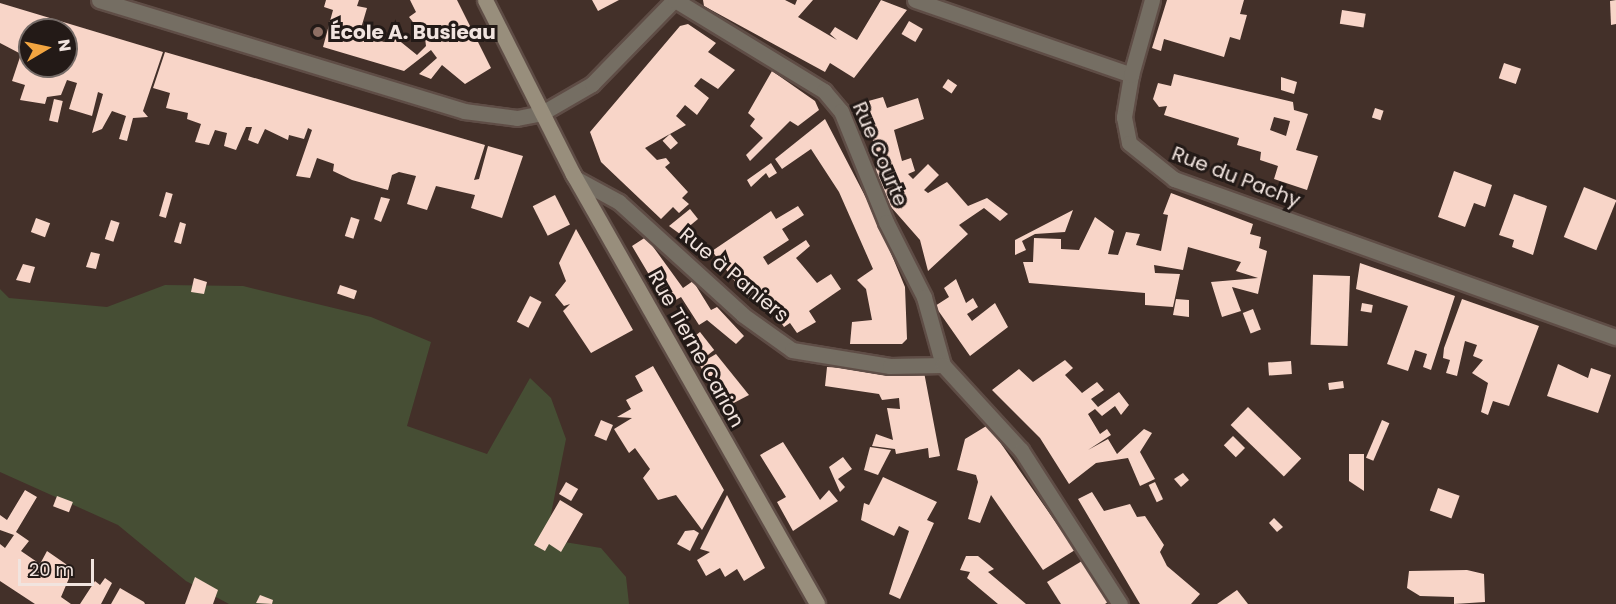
<!DOCTYPE html>
<html>
<head>
<meta charset="utf-8">
<style>
	body { margin:0 }
	#map { position:relative; width:1616px; height:604px; overflow:hidden; background:#433029; font-family:Poppins,sans-serif }
	div>[style] { position:absolute }
	[style*='--x'] { left:calc(var(--x)*1px); top:calc(var(--y)*1px); width:calc(var(--w)*1px); rotate:calc(var(--a)*1deg) }
	.green>* { inset:0; background:#464e34 }
	.building>* { inset:0; background:#f8d5c8; transform-origin:0 0 }
	.roads { filter:drop-shadow(2px 0 #5f4d46) drop-shadow(-2px 0 #5f4d46) drop-shadow(0 2px #5f4d46) drop-shadow(0 -2px #5f4d46) }
	.street>* { height:15px; margin:-7.5px; padding:0 7.5px; transform-origin:7.5px; border-radius:7.5px; background:#756e63 }
	.secondary>* { height:15px; margin:-7.5px; padding:0 7.5px; transform-origin:7.5px; border-radius:7.5px; background:#988e7c }
	.dots>* { width:16px; height:16px; translate:-50% -50%; box-sizing:border-box; border:3px solid #231a17; border-radius:50% }
	span { translate:-50% -50%; white-space:nowrap; text-align:center; line-height:1.15; -webkit-text-stroke:6px #231a17; paint-order:stroke }
	.poi-label { font-size:20px; color:#f1e4df; font-weight:700 }
	.left { translate:0 -50%; text-align:left }
	.street-label { font-size:20px; color:#f1e4df }
	.north { position:absolute; left:18px; top:18px; width:60px; height:60px; box-sizing:border-box; background:#231a17; border:2px solid #756b67; border-radius:50%; rotate:81deg; font-size:16px; font-weight:700; line-height:24px; text-align:center; color:#f1e4df }
	.north::after { content:''; display:block; margin:auto; width:21px; height:27px; background:#f2a540; clip-path:polygon(50% 0,100% 100%,50% 72%,0 100%) }
	.scale { position:absolute; left:18px; top:559px; width:76px; height:27px; box-sizing:border-box; border:3px solid #f1e4df; border-top:0; padding-left:8px; font-size:18px; line-height:21px; white-space:nowrap; color:#f1e4df; -webkit-text-stroke:4px #231a17; paint-order:stroke }
</style>
</head>
<body>
<div id="map">
	<div class="green">
		<i style="clip-path:polygon(165px 285px,243px 286px,371px 317px,431px 342px,407px 426px,487px 454px,530px 378px,551px 398px,566px 439px,546px 539px,601px 548px,626px 577px,629px 604px,229px 604px,186px 581px,118px 525px,0 472px,0 289px,9px 298px,107px 307px)"></i>
	</div>
	<div class="building">
		<i style="clip-path:polygon(326px 0,359px 0,357px 6px,367px 8px,359px 35px,384px 42px,391px 34px,417px 55px,426px 46px,425px 38px,409px 17px,416px 12px,410px 0,457px 0,491px 68px,465px 84px,442px 65px,431px 79px,419px 74px,437px 58px,431px 50px,404px 71px,323px 47px,333px 10px,324px 7px)"></i>
		<i style="clip-path:polygon(592px 0,619px 0,598px 11px)"></i>
		<i style="clip-path:polygon(703px 0,785px 0,795px 5px,797px 0,813px 0,798px 17px,837px 40px,830px 34px,835px 27px,857px 40px,881px 0,907px 10px,854px 78px,830px 63px,825px 72px,704px 6px)"></i>
		<i style="clip-path:polygon(1167px 0,1244px 0,1240px 14px,1247px 15px,1240px 40px,1230px 37px,1224px 57px,1164px 39px,1161px 51px,1152px 48px)"></i>
		<i style="clip-path:polygon(1616px 0,1616px 24px,1611px 25px,1610px 1px)"></i>
		<i style="clip-path:polygon(evenodd,0 3px,163px 52px,143px 111px,148px 117px,133px 118px,127px 141px,119px 139px,126px 116px,112px 111px,102px 129px,92px 133px,103px 94px,98px 92px,92px 116px,69px 109px,77px 83px,67px 80px,61px 95px,47px 97px,45px 104px,20px 100px,25px 85px,12px 81px,21px 54px,0 43px,0 3px,30px 30px,66px 30px,66px 66px,30px 66px,30px 30px)"></i>
		<i style="left:1342px;top:10px;width:24px;height:14px;rotate:9deg"></i>
		<i style="left:909px;top:21px;width:16px;height:15px;rotate:30deg"></i>
		<i style="clip-path:polygon(688px 24px,716px 43px,708px 52px,735px 70px,718px 89px,701px 78px,694px 86px,709px 98px,697px 115px,685px 105px,676px 116px,686px 125px,645px 148px,657px 160px,666px 158px,670px 163px,665px 167px,688px 192px,682px 198px,689px 204px,679px 213px,673px 207px,661px 219px,601px 162px,590px 132px,680px 26px)"></i>
		<i style="clip-path:polygon(165px 52px,485px 145px,474px 180px,479px 179px,488px 146px,523px 156px,502px 218px,471px 208px,475px 195px,436px 186px,427px 210px,407px 204px,416px 176px,399px 172px,392px 175px,388px 190px,352px 180px,333px 171px,334px 164px,317px 158px,310px 178px,296px 176px,312px 130px,308px 128px,304px 139px,289px 135px,288px 140px,265px 129px,258px 144px,248px 140px,252px 127px,246px 127px,236px 150px,224px 146px,227px 133px,215px 130px,209px 145px,195px 142px,201px 124px,187px 119px,188px 113px,166px 108px,170px 93px,153px 88px)"></i>
		<i style="left:1504px;top:63px;width:18px;height:16px;rotate:19deg"></i>
		<i style="clip-path:polygon(772px 71px,815px 101px,819px 110px,798px 126px,790px 121px,750px 161px,746px 155px,763px 138px,750px 126px,755px 119px,748px 113px)"></i>
		<i style="clip-path:polygon(evenodd,1174px 74px,1293px 102px,1294px 110px,1308px 114px,1296px 150px,1318px 156px,1307px 190px,1274px 179px,1278px 166px,1260px 160px,1261px 152px,1237px 145px,1239px 138px,1164px 115px,1167px 106px,1159px 107px,1153px 99px,1158px 83px,1171px 86px,1174px 74px,1274px 117px,1290px 121px,1286px 136px,1270px 130px,1274px 117px)"></i>
		<i style="clip-path:polygon(1281px 77px,1297px 82px,1294px 94px,1281px 90px)"></i>
		<i style="left:948px;top:79px;width:11px;height:10px;rotate:34deg"></i>
		<i style="clip-path:polygon(883px 97px,887px 108px,918px 98px,924px 119px,894px 130px,902px 161px,911px 158px,915px 171px,908px 174px,913px 179px,928px 164px,939px 175px,924px 190px,928px 193px,947px 182px,968px 206px,987px 198px,1008px 214px,1000px 221px,984px 208px,959px 225px,968px 234px,928px 271px,920px 240px,884px 199px,875px 172px,878px 157px,861px 103px)"></i>
		<i style="left:54px;top:99px;width:9px;height:22px;rotate:13deg"></i>
		<i style="left:1375px;top:108px;width:9px;height:10px;rotate:18deg"></i>
		<i style="clip-path:polygon(825px 119px,876px 217px,905px 287px,907px 339px,902px 344px,850px 344px,852px 322px,872px 320px,866px 289px,857px 280px,873px 269px,839px 192px,811px 149px,782px 169px,775px 159px)"></i>
		<i style="left:670px;top:134px;width:12px;height:10px;rotate:48deg"></i>
		<i style="clip-path:polygon(771px 163px,777px 173px,769px 178px,766px 173px,751px 187px,747px 180px)"></i>
		<i style="clip-path:polygon(1454px 171px,1492px 185px,1485px 207px,1474px 203px,1465px 227px,1438px 217px)"></i>
		<i style="left:1584px;top:187px;width:35px;height:54px;rotate:22deg"></i>
		<i style="left:166px;top:192px;width:7px;height:25px;rotate:16deg"></i>
		<i style="clip-path:polygon(1171px 193px,1253px 224px,1250px 234px,1261px 237px,1259px 248px,1267px 251px,1258px 294px,1232px 287px,1241px 311px,1222px 317px,1211px 282px,1258px 278px,1236px 271px,1241px 262px,1188px 247px,1183px 270px,1154px 265px,1155px 273px,1180px 274px,1173px 307px,1145px 305px,1145px 293px,1029px 283px,1023px 262px,1033px 262px,1034px 238px,1061px 239px,1061px 249px,1079px 250px,1095px 217px,1114px 231px,1108px 254px,1118px 255px,1126px 232px,1140px 234px,1136px 245px,1161px 251px,1168px 215px,1163px 214px)"></i>
		<i style="clip-path:polygon(1514px 194px,1547px 206px,1533px 255px,1512px 247px,1514px 240px,1499px 235px)"></i>
		<i style="left:555px;top:195px;width:33px;height:25px;rotate:63deg"></i>
		<i style="clip-path:polygon(381px 197px,390px 199px,381px 222px,374px 219px)"></i>
		<i style="clip-path:polygon(798px 206px,804px 215px,782px 229px,789px 240px,763px 257px,768px 265px,806px 240px,810px 246px,796px 258px,802px 265px,817px 283px,831px 274px,841px 289px,809px 311px,816px 322px,797px 333px,790px 323px,784px 327px,769px 304px,764px 307px,756px 295px,749px 300px,712px 251px,771px 211px,776px 219px)"></i>
		<i style="clip-path:polygon(690px 209px,698px 219px,680px 234px,669px 226px)"></i>
		<i style="clip-path:polygon(1073px 210px,1065px 232px,1035px 234px,1022px 241px,1026px 250px,1015px 255px,1015px 240px)"></i>
		<i style="left:351px;top:217px;width:9px;height:20px;rotate:18deg"></i>
		<i style="left:36px;top:218px;width:15px;height:15px;rotate:20deg"></i>
		<i style="left:111px;top:220px;width:9px;height:20px;rotate:18deg"></i>
		<i style="clip-path:polygon(180px 222px,186px 224px,181px 244px,174px 242px)"></i>
		<i style="clip-path:polygon(576px 229px,633px 330px,591px 353px,563px 311px,570px 304px,564px 306px,555px 295px,566px 281px,559px 263px)"></i>
		<i style="clip-path:polygon(693px 229px,699px 239px,690px 246px,682px 237px)"></i>
		<i style="clip-path:polygon(646px 237px,683px 288px,693px 281px,711px 310px,717px 307px,744px 336px,736px 344px,707px 320px,699px 325px,681px 297px,667px 305px,632px 246px)"></i>
		<i style="clip-path:polygon(91px 252px,100px 254px,96px 269px,86px 267px)"></i>
		<i style="clip-path:polygon(1360px 263px,1455px 296px,1431px 370px,1423px 367px,1427px 354px,1415px 350px,1408px 371px,1387px 364px,1408px 306px,1356px 289px)"></i>
		<i style="clip-path:polygon(23px 264px,35px 267px,30px 283px,16px 280px)"></i>
		<i style="left:1350px;top:276px;width:70px;height:37px;rotate:92deg"></i>
		<i style="clip-path:polygon(194px 278px,207px 282px,204px 294px,191px 292px)"></i>
		<i style="clip-path:polygon(956px 279px,966px 303px,973px 298px,978px 307px,967px 314px,972px 321px,995px 303px,1008px 327px,970px 356px,935px 306px,949px 297px,944px 288px)"></i>
		<i style="left:340px;top:285px;width:18px;height:9px;rotate:19deg"></i>
		<i style="left:530px;top:296px;width:13px;height:29px;rotate:27deg"></i>
		<i style="clip-path:polygon(1176px 299px,1189px 300px,1189px 317px,1173px 315px)"></i>
		<i style="clip-path:polygon(1462px 299px,1539px 326px,1509px 406px,1493px 401px,1488px 415px,1481px 412px,1488px 383px,1472px 373px,1483px 360px,1473px 356px,1477px 345px,1465px 341px,1457px 376px,1446px 373px,1450px 360px,1443px 358px,1444px 348px)"></i>
		<i style="left:1362px;top:303px;width:11px;height:8px;rotate:10deg"></i>
		<i style="left:1253px;top:309px;width:22px;height:11px;rotate:69deg"></i>
		<i style="left:700px;top:332px;width:23px;height:11px;rotate:52deg"></i>
		<i style="clip-path:polygon(716px 354px,749px 395px,724px 408px,699px 364px)"></i>
		<i style="clip-path:polygon(1065px 360px,1073px 368px,1065px 375px,1082px 393px,1097px 382px,1104px 390px,1091px 399px,1098px 407px,1119px 392px,1129px 405px,1121px 415px,1115px 406px,1102px 416px,1095px 409px,1088px 414px,1100px 434px,1107px 429px,1111px 435px,1088px 450px,1108px 439px,1117px 454px,1144px 429px,1152px 433px,1140px 452px,1155px 479px,1140px 486px,1128px 458px,1096px 463px,1069px 484px,1040px 438px,992px 390px,1019px 369px,1033px 382px)"></i>
		<i style="left:1291px;top:361px;width:13px;height:23px;rotate:86deg"></i>
		<i style="clip-path:polygon(1558px 364px,1588px 378px,1591px 368px,1611px 375px,1598px 413px,1547px 396px)"></i>
		<i style="clip-path:polygon(653px 366px,724px 490px,702px 530px,676px 495px,658px 500px,643px 478px,650px 469px,635px 448px,629px 453px,614px 429px,632px 418px,617px 417px,631px 409px,626px 400px,643px 391px,635px 376px)"></i>
		<i style="clip-path:polygon(827px 367px,924px 372px,940px 456px,929px 458px,928px 448px,896px 454px,895px 449px,872px 446px,876px 434px,893px 440px,887px 408px,900px 409px,899px 398px,882px 400px,879px 394px,825px 386px)"></i>
		<i style="left:1343px;top:381px;width:7px;height:15px;rotate:82deg"></i>
		<i style="left:1248px;top:407px;width:74px;height:25px;rotate:44deg"></i>
		<i style="left:601px;top:420px;width:13px;height:17px;rotate:23deg"></i>
		<i style="left:1382px;top:420px;width:8px;height:41px;rotate:23deg"></i>
		<i style="clip-path:polygon(988px 425px,1075px 550px,1043px 570px,991px 495px,980px 523px,968px 519px,978px 482px,976px 475px,957px 470px,965px 439px)"></i>
		<i style="left:1233px;top:436px;width:17px;height:13px;rotate:45deg"></i>
		<i style="clip-path:polygon(783px 442px,820px 500px,829px 490px,838px 501px,793px 531px,777px 502px,786px 497px,760px 455px)"></i>
		<i style="clip-path:polygon(870px 447px,891px 450px,878px 475px,864px 470px)"></i>
		<i style="clip-path:polygon(1349px 454px,1364px 454px,1364px 491px,1349px 481px)"></i>
		<i style="clip-path:polygon(843px 457px,852px 469px,838px 479px,845px 487px,840px 492px,829px 467px)"></i>
		<i style="clip-path:polygon(1183px 473px,1189px 480px,1181px 487px,1174px 479px)"></i>
		<i style="clip-path:polygon(883px 477px,937px 502px,927px 520px,934px 523px,900px 599px,889px 594px,909px 531px,899px 526px,894px 536px,861px 520px,864px 503px,869px 505px)"></i>
		<i style="left:566px;top:482px;width:14px;height:14px;rotate:30deg"></i>
		<i style="left:1155px;top:482px;width:19px;height:7px;rotate:65deg"></i>
		<i style="left:1438px;top:488px;width:23px;height:24px;rotate:20deg"></i>
		<i style="clip-path:polygon(25px 490px,37px 497px,16px 532px,29px 541px,21px 551px,40px 564px,47px 551px,73px 569px,61px 597px,71px 604px,35px 604px,0 581px,0 544px,5px 548px,14px 535px,0 530px,0 515px,7px 520px)"></i>
		<i style="clip-path:polygon(1092px 492px,1104px 511px,1130px 504px,1137px 517px,1145px 516px,1164px 545px,1160px 552px,1167px 566px,1200px 594px,1191px 604px,1140px 604px,1078px 499px)"></i>
		<i style="clip-path:polygon(727px 495px,765px 568px,744px 581px,737px 569px,725px 577px,720px 568px,706px 576px,697px 560px,710px 552px,700px 549px)"></i>
		<i style="left:57px;top:496px;width:17px;height:11px;rotate:21deg"></i>
		<i style="clip-path:polygon(560px 500px,583px 514px,561px 552px,549px 544px,545px 551px,534px 545px)"></i>
		<i style="clip-path:polygon(1274px 518px,1283px 527px,1277px 532px,1269px 523px)"></i>
		<i style="clip-path:polygon(694px 530px,699px 533px,690px 551px,677px 544px,685px 531px)"></i>
		<i style="clip-path:polygon(966px 556px,978px 556px,994px 569px,988px 572px,1026px 604px,998px 604px,967px 578px,970px 572px,960px 570px)"></i>
		<i style="clip-path:polygon(1082px 561px,1108px 602px,1105px 604px,1061px 604px,1047px 582px)"></i>
		<i style="clip-path:polygon(1467px 570px,1484px 574px,1485px 602px,1454px 604px,1454px 597px,1420px 596px,1407px 588px,1409px 571px)"></i>
		<i style="clip-path:polygon(195px 577px,218px 590px,213px 604px,185px 604px)"></i>
		<i style="clip-path:polygon(105px 578px,112px 583px,101px 604px,80px 604px,95px 581px,100px 585px)"></i>
		<i style="clip-path:polygon(120px 588px,144px 602px,145px 604px,111px 604px)"></i>
		<i style="clip-path:polygon(1237px 590px,1248px 604px,1217px 604px)"></i>
		<i style="clip-path:polygon(260px 595px,273px 600px,272px 604px,256px 603px)"></i>
	</div>
	<div class="roads">
		<div class="street">
			<i style="--x:99;--y:0;--w:382;--a:16.9"></i>
			<i style="--x:464;--y:111;--w:53;--a:7.5"></i>
			<i style="--x:517;--y:118;--w:25;--a:-11"></i>
			<i style="--x:542;--y:113;--w:58;--a:-30.1"></i>
			<i style="--x:592;--y:84;--w:117;--a:-45.7"></i>
			<i style="--x:675;--y:0;--w:175;--a:31.4"></i>
			<i style="--x:824;--y:91;--w:26;--a:50"></i>
			<i style="--x:841;--y:111;--w:120;--a:67.9"></i>
			<i style="--x:886;--y:222;--w:84;--a:63.1"></i>
			<i style="--x:924;--y:297;--w:71;--a:74.4"></i>
			<i style="--x:915;--y:0;--w:229;--a:19.1"></i>
			<i style="--x:1131;--y:75;--w:43;--a:99.5"></i>
			<i style="--x:1124;--y:117;--w:26;--a:79"></i>
			<i style="--x:1129;--y:143;--w:58;--a:38.7"></i>
			<i style="--x:1174;--y:179;--w:469;--a:19.7"></i>
			<i style="--x:1131;--y:75;--w:78;--a:-74.4"></i>
			<i style="--x:575;--y:178;--w:50;--a:28.6"></i>
			<i style="--x:619;--y:202;--w:168;--a:42.3"></i>
			<i style="--x:743;--y:315;--w:60;--a:35.5"></i>
			<i style="--x:792;--y:350;--w:99;--a:9.3"></i>
			<i style="--x:890;--y:366;--w:53;--a:-1.1"></i>
			<i style="--x:943;--y:365;--w:115;--a:47.5"></i>
			<i style="--x:1021;--y:450;--w:183;--a:57.3"></i>
		</div>
		<div class="secondary">
			<i style="--x:485;--y:0;--w:195;--a:63.2"></i>
			<i style="--x:573;--y:174;--w:494;--a:60.4"></i>
		</div>
	</div>
	<div class="dots">
		<i style="left:318px;top:32px;background:#8d6e63"></i>
	</div>
	<div class="poi-label">
		<span class="left" style="left:330px;top:32px">École A. Busieau</span>
	</div>
	<div class="street-label">
		<span style="left:880px;top:154px;rotate:67deg">Rue Courte</span>
		<span style="left:1236px;top:177px;rotate:21deg">Rue du Pachy</span>
		<span style="left:734px;top:275px;rotate:40deg">Rue à Paniers</span>
		<span style="left:696px;top:349px;rotate:61deg">Rue Tierne Carion</span>
	</div>
	<div class="north">N</div>
	<div class="scale">20 m</div>
</div>
</body>
</html>
